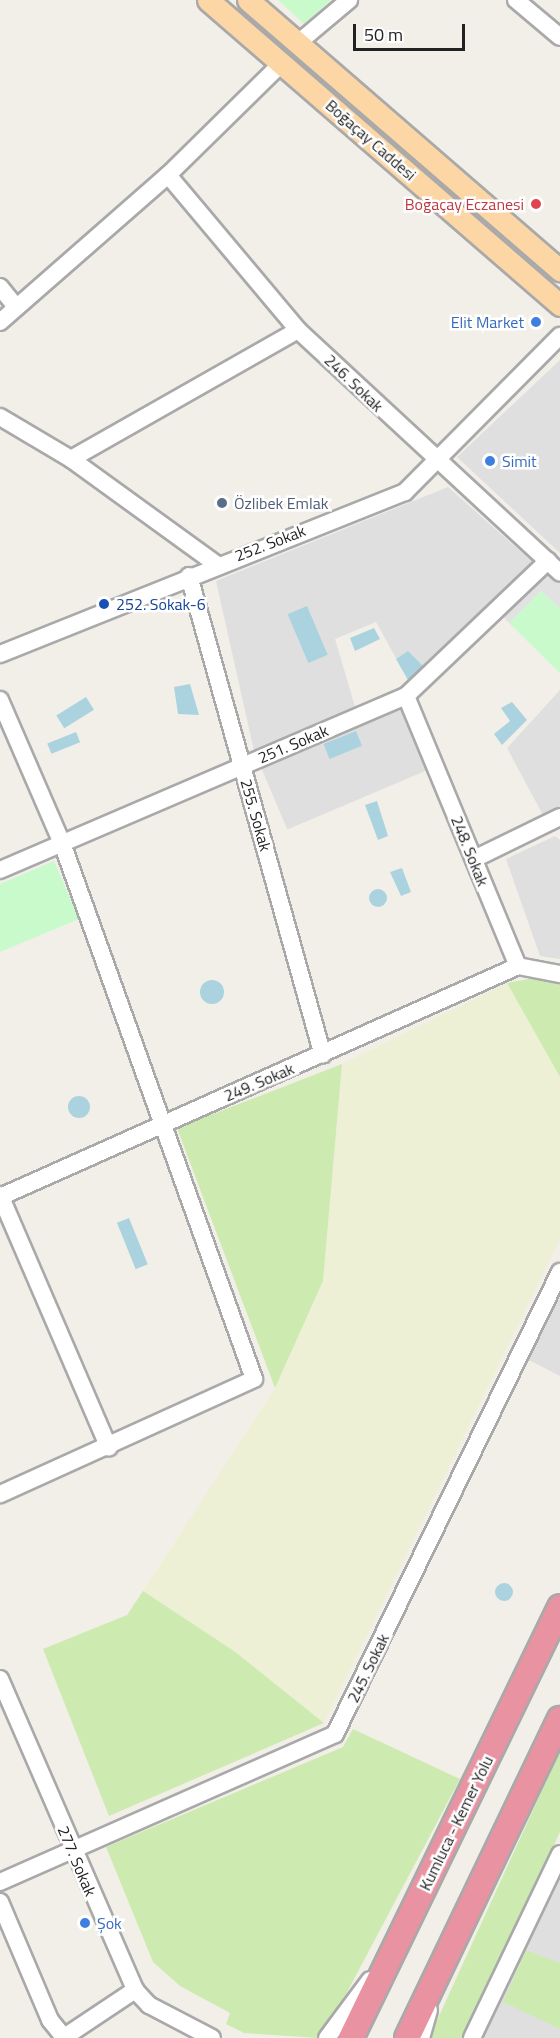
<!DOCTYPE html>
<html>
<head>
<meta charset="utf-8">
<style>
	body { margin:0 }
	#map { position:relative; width:560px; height:2038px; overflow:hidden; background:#f2efe9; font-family:"Titillium Web",sans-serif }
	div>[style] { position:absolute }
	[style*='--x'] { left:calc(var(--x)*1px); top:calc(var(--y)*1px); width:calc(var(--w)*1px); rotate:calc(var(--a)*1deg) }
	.residential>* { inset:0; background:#e0dfdf; transform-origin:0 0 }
	.farmland>* { inset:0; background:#eef0d5 }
	.grass>* { inset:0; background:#cdebb0 }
	.park>* { inset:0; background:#c8facc }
	.parking>* { inset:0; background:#e2e2e2 }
	.water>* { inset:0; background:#aad3df; transform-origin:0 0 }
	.round { border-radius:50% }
	.roads { filter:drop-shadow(2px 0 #a9a9a9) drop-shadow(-2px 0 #a9a9a9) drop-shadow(0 2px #a9a9a9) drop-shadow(0 -2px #a9a9a9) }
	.minor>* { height:16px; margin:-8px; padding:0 8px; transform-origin:8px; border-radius:8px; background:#fff }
	.major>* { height:21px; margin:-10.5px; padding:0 10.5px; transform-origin:10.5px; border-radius:10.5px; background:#fcd6a4 }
	.highway>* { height:24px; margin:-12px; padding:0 12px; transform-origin:12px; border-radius:12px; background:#e892a2 }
	.dots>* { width:16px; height:16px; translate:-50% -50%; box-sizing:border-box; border:3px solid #fff; border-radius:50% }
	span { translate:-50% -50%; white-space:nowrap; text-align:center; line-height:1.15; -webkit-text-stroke:5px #fff; paint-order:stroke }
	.street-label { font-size:16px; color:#222 }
	.health-label { font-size:16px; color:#be3a42 }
	.right { translate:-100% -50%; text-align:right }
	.shop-label { font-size:16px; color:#366cbe }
	.left { translate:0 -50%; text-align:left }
	.service-label { font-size:16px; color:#4e5e75 }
	.transit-label { font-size:16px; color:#164399 }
	.scale { position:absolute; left:353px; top:24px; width:112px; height:27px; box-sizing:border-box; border:3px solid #222; border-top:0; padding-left:8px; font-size:18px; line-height:21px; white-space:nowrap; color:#222; -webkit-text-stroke:4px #fff; paint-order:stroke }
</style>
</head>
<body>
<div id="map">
	<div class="residential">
		<i style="clip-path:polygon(560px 360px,560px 553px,457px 457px)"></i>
		<i style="clip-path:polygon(448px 487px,536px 565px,411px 685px,376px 622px,335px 639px,356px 710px,254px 751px,216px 581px)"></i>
		<i style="clip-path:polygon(560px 690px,560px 811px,544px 817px,507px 748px)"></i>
		<i style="left:402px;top:708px;width:67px;height:153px;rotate:67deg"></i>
		<i style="clip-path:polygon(555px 836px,560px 840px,560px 959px,540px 956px,506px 859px)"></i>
		<i style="clip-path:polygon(560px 1297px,560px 1376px,527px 1359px)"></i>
		<i style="clip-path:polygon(560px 1870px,560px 2038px,479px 2038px)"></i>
	</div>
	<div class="farmland">
		<i style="clip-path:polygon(507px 983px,560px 1077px,560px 1239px,324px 1723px,234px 1651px,143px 1591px,275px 1388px,323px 1282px,342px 1064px)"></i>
	</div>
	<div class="grass">
		<i style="clip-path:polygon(534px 978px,560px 983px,560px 1077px,507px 983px)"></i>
		<i style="clip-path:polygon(342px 1064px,323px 1281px,275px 1388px,177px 1128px)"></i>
		<i style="clip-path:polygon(143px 1591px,234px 1651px,324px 1723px,109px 1816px,43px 1649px,127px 1615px)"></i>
		<i style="clip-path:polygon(353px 1729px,460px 1779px,327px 2030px,318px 2038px,244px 2033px,226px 2024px,230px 2013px,180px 1986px,153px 1962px,106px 1847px,343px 1747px)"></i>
		<i style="clip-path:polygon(560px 1751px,560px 1832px,464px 2038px,429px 2038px)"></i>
		<i style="clip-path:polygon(526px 1950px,560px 1963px,560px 2029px,503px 2002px)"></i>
	</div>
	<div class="park">
		<i style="clip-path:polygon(278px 0,331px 0,304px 24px)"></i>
		<i style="clip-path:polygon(541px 591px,560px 608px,560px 673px,509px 623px)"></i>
		<i style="clip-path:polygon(54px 861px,79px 919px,0 952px,0 884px)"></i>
	</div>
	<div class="parking">
		<i style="clip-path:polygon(548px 567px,560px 579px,560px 608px,541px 591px,509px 623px,499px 612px)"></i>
	</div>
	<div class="water">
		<i style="left:307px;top:606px;width:53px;height:21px;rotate:67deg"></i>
		<i style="clip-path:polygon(374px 628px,380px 639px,355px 651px,350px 638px)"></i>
		<i style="clip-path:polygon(408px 651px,426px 669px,408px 680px,396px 659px)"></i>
		<i style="clip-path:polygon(190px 684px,199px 715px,178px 714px,174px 687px)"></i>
		<i style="left:86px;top:697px;width:15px;height:35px;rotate:58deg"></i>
		<i style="clip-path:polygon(512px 702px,527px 720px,502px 745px,494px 734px,510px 721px,501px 708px)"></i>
		<i style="left:356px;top:731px;width:16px;height:35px;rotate:68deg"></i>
		<i style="left:76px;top:732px;width:11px;height:31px;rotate:68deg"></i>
		<i style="clip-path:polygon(377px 801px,388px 836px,378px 840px,365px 805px)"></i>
		<i style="clip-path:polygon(402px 868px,411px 892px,401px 896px,390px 872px)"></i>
		<i class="round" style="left:369px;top:889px;width:18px;height:18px"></i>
		<i class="round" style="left:200px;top:980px;width:24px;height:24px"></i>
		<i class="round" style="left:68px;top:1096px;width:22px;height:22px"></i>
		<i style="left:129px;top:1218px;width:50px;height:13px;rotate:68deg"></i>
		<i class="round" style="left:495px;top:1583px;width:18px;height:18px"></i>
	</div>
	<div class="roads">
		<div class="minor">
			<i style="--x:516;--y:0;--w:57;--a:40.1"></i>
			<i style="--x:298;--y:43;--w:67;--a:-40.1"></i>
			<i style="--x:168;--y:175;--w:202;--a:50"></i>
			<i style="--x:298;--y:330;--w:357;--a:42.8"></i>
			<i style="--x:0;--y:287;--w:26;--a:51"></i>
			<i style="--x:0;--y:322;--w:223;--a:-41.2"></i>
			<i style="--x:168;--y:175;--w:160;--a:-44.5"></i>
			<i style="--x:0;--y:417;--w:82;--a:30.6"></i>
			<i style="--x:71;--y:459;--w:179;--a:35.9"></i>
			<i style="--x:71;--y:459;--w:261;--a:-29.6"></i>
			<i style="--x:189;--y:576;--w:497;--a:74.4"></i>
			<i style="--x:0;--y:654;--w:436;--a:-21.8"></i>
			<i style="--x:405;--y:492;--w:220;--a:-45.2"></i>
			<i style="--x:406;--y:696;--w:292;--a:67.5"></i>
			<i style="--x:518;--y:966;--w:43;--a:10.8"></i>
			<i style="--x:0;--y:700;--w:156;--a:66.6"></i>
			<i style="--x:62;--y:843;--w:569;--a:70.29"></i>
			<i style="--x:254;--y:1379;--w:279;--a:155.6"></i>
			<i style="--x:474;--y:859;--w:96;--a:-26"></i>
			<i style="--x:0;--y:870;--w:442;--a:-23.2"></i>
			<i style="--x:406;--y:696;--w:196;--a:-43.6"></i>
			<i style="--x:0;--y:1195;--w:275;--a:66.7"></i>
			<i style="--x:0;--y:1197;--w:567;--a:-24.03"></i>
			<i style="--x:0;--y:1679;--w:339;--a:66.5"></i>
			<i style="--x:135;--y:1990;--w:21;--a:47"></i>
			<i style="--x:149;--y:2005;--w:71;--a:27.6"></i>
			<i style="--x:0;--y:1882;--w:366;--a:-23.8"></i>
			<i style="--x:335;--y:1734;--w:514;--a:-64.03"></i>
			<i style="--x:0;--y:1902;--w:128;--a:67"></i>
			<i style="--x:50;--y:2020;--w:22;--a:51"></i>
			<i style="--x:63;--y:2038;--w:87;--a:-33.7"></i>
			<i style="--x:327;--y:2038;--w:72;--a:-53.4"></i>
			<i style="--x:421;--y:2038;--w:29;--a:-74"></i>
			<i style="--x:472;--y:2038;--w:204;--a:-64.4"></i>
		</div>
		<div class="major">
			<i style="--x:208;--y:0;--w:466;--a:40.9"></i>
			<i style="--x:248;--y:0;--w:413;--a:40.9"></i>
		</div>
		<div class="highway">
			<i style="--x:351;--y:2038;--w:479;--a:-64.1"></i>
			<i style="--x:407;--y:2038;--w:354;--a:-64.4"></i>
		</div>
	</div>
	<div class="dots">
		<i style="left:536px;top:204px;background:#e0444e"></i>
		<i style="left:536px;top:322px;background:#3f7fe0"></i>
		<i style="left:490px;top:461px;background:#3f7fe0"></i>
		<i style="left:222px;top:503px;background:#5c6f8a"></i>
		<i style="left:104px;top:604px;background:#1a4fb4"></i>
		<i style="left:85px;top:1923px;background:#3f7fe0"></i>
	</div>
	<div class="street-label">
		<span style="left:371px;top:140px;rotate:41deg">Boğaçay Caddesi</span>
		<span style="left:354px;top:383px;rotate:44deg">246. Sokak</span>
		<span style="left:270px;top:543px;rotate:-21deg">252. Sokak</span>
		<span style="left:293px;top:744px;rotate:-23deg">251. Sokak</span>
		<span style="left:256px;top:815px;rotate:74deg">255. Sokak</span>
		<span style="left:470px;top:851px;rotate:68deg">248. Sokak</span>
		<span style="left:259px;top:1082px;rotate:-23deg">249. Sokak</span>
		<span style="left:368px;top:1668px;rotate:-64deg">245. Sokak</span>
		<span style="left:456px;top:1823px;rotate:-64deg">Kumluca - Kemer Yolu</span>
		<span style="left:77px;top:1861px;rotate:67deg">277. Sokak</span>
	</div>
	<div class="health-label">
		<span class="right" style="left:524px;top:204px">Boğaçay Eczanesi</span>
	</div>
	<div class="shop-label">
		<span class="right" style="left:524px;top:322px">Elit Market</span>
		<span class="left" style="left:502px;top:461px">Simit</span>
		<span class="left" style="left:97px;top:1923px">Şok</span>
	</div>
	<div class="service-label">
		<span class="left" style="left:234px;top:503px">Özlibek Emlak</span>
	</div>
	<div class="transit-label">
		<span class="left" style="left:116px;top:604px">252. Sokak-6</span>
	</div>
	<div class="scale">50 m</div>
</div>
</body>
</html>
